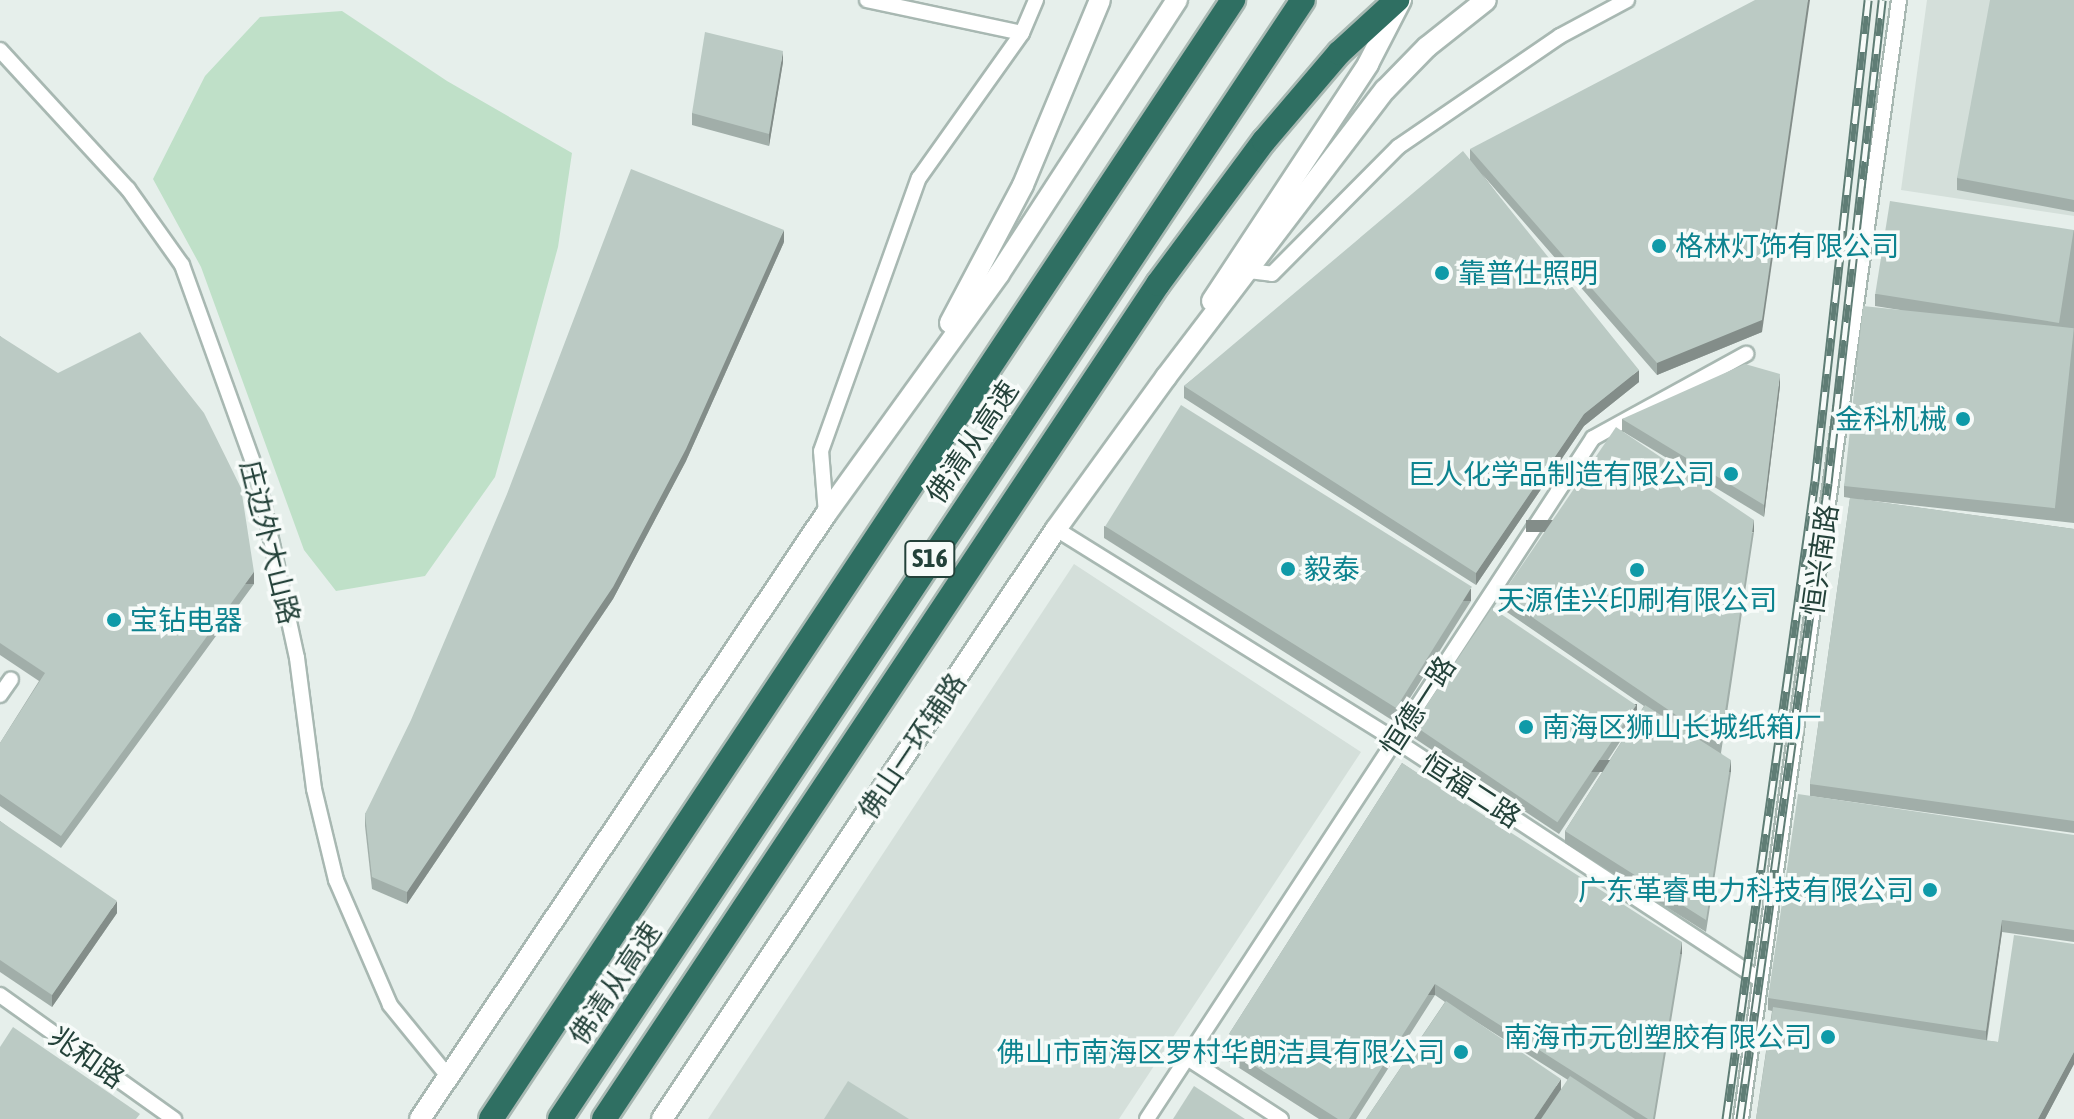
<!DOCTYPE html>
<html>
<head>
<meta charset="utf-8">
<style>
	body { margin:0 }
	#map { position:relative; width:2074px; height:1119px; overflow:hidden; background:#e6efeb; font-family:"Asap Condensed","Noto Sans SC",sans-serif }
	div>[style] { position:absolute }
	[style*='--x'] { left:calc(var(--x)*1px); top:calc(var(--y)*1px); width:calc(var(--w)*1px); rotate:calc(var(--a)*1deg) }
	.built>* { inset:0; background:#d4dfda }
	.green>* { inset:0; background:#bfe0c8 }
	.roads { filter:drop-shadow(2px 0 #a8b8b2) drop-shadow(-2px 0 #a8b8b2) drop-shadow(0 2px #a8b8b2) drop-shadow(0 -2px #a8b8b2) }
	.street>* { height:14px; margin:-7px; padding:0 7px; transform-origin:7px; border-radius:7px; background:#fff }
	.secondary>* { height:20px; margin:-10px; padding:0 10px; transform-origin:10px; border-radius:10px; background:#fff }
	.highway>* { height:24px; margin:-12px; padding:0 12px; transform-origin:12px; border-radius:12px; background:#2f6f62 }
	.rail>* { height:9px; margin-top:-4.5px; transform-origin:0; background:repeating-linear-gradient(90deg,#f7fbf9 0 18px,#5f7d75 0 36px); box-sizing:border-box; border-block:2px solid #5f7d75 }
	.wall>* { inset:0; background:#a1aea9 }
	.shaded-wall>* { inset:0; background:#838d89; transform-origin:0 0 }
	.building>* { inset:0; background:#bbcac4; transform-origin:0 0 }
	.dots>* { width:22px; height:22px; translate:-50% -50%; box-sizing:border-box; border:4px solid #f7fbf9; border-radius:50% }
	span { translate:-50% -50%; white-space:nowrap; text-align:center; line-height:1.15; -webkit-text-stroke:7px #f7fbf9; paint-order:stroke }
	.shield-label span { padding:2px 6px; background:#f7fbf9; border:2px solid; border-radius:6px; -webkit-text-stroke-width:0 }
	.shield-label { font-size:26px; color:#24423a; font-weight:700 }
	.culture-label { font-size:28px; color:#0d838f }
	.left { translate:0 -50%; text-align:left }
	.right { translate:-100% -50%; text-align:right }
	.street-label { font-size:28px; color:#24423a }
</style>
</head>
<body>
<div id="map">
	<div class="built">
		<i style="clip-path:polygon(1927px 0,2074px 0,2074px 216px,1901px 190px)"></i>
		<i style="clip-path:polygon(1074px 564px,1361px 752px,1119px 1119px,708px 1119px)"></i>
	</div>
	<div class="green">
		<i style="clip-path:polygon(342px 11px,447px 81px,572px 153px,558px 247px,495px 477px,425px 576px,336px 591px,304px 550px,201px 267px,153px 179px,205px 76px,260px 17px)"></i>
	</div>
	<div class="roads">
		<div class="street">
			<i style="--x:867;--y:0;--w:158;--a:12"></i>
			<i style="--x:0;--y:50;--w:189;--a:47.4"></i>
			<i style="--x:128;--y:189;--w:93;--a:54.6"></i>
			<i style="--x:182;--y:265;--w:218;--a:70.2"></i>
			<i style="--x:256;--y:470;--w:192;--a:77.7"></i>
			<i style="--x:297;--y:658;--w:132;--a:82.6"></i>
			<i style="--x:314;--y:789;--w:94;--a:76.4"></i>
			<i style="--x:336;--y:880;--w:136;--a:66.6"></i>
			<i style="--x:390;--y:1005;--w:92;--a:50.8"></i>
			<i style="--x:1249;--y:271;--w:23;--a:7"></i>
			<i style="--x:1272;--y:274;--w:179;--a:-45.2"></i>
			<i style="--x:1398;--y:147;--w:196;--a:-34.4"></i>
			<i style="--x:1560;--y:36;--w:76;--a:-28.2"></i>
			<i style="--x:826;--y:514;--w:63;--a:-94.5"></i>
			<i style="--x:821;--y:451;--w:290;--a:-70.3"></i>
			<i style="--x:919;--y:178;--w:178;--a:-54.6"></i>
			<i style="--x:1022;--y:33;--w:36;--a:-67"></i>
			<i style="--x:1056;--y:529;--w:399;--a:31.9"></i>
			<i style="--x:1395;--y:740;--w:437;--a:33.3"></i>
			<i style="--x:0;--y:695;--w:19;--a:-55"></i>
			<i style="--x:0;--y:995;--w:214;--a:35.5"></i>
			<i style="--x:1187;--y:1058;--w:112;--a:33"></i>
			<i style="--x:1147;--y:1119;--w:814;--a:-56.78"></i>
			<i style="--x:1593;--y:438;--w:175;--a:-28.8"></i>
			<i style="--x:1741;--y:1119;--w:1130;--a:-81.96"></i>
		</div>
		<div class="secondary">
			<i style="--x:1212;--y:301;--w:284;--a:-56.6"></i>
			<i style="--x:1368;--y:64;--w:72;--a:-62.7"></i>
			<i style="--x:950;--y:323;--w:156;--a:-62.1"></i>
			<i style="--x:1023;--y:185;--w:200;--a:-67.4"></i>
			<i style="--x:420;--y:1119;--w:729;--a:-56.14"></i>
			<i style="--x:826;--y:514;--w:296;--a:-54.2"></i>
			<i style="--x:999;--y:274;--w:327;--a:-57"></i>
			<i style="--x:662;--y:1119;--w:709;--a:-56.27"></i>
			<i style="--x:1056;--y:529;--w:188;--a:-54.1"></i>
			<i style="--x:1166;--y:377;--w:361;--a:-52.7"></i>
			<i style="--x:1385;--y:90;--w:60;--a:-45.7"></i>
			<i style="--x:1427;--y:47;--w:75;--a:-38.5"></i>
		</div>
		<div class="highway">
			<i style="--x:491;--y:1119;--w:1343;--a:-56.45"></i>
			<i style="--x:560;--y:1119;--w:1343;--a:-56.42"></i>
			<i style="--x:604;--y:1119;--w:1002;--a:-56.44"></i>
			<i style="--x:1158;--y:284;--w:178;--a:-53.5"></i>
			<i style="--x:1264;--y:141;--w:116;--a:-49.6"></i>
			<i style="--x:1339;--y:53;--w:79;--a:-42.4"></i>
		</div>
	</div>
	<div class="rail">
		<i style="--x:1726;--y:1119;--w:644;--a:-82.06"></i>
		<i style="--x:1815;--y:481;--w:484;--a:-83.7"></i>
		<i style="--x:1740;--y:1119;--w:642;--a:-82.12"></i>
		<i style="--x:1828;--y:483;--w:486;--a:-83.6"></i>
	</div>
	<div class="wall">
		<i style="clip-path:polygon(2074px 0,2074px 212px,1957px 190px,1957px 178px)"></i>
		<i style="clip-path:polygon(783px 62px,769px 146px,692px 125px,692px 113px)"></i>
		<i style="clip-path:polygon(1470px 149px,1762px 332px,1657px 375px,1482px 174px,1639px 382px,1584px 426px,1476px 585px,1184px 398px,1184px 386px,1470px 160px)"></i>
		<i style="clip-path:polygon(2074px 230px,2074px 523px,1856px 499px,2074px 529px,2074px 833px,1810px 796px,1810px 784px,1850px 498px,1844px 497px,1844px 486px,1900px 310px,1875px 306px,1875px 294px)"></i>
		<i style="clip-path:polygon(784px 242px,686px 461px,613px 599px,407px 904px,372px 889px,365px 826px,365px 814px)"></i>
		<i style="clip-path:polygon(0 336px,254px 584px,61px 848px,0 806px,0 743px,39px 681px,0 655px)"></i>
		<i style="clip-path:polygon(1780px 386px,1764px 517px,1622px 431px,1622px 419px)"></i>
		<i style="clip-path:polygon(1104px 526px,1471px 601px,1395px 722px,1104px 538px)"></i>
		<i style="clip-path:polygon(1754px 532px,1721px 753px,1731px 772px,1706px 932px,1565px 843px,1565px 831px,1644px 706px,1501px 608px,1501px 596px)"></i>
		<i style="clip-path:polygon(1637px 716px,1559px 834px,1414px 738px,1414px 726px)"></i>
		<i style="clip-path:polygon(evenodd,1402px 763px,1682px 954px,1655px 1119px,1366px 1119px,1445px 1002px,1435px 995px,1356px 1119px,1319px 1119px,1222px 1057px,1222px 1045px,1402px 763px,1464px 1014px,1568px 1080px,1561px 1090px,1464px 1014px)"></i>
		<i style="clip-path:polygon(0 821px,117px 913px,52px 1007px,0 972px)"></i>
		<i style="clip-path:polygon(2074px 835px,2074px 942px,2002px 932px,1987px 1041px,1998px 1042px,2074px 944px,2074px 1064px,2045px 1119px,1756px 1119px,1772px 1011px,1768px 1010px,1768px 998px)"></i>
	</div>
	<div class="shaded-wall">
		<i style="clip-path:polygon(1808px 0,1810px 0,1762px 332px,1657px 375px,1657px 363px)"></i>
		<i style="clip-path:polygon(783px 51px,783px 62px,769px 146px,769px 134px)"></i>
		<i style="clip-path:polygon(784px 230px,784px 242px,686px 461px,613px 599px,407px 904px,407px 892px)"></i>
		<i style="clip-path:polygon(1639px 370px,1639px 382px,1584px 426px,1476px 585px,1476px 573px,1584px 414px)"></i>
		<i style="clip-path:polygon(1780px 374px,1780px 386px,1764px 517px,1764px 505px)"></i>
		<i style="left:1754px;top:520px;width:12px;height:228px;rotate:90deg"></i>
		<i style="left:254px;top:572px;width:12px;height:327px;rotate:90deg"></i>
		<i style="left:1471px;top:589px;width:12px;height:143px;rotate:90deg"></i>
		<i style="left:1637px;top:704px;width:12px;height:141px;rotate:90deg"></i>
		<i style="left:1731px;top:760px;width:12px;height:162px;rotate:90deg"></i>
		<i style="clip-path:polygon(117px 901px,117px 913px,52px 1007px,52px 995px)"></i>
		<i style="clip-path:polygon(2002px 920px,2002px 932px,1986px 1043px,1986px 1031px)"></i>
		<i style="left:1682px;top:942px;width:12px;height:179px;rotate:90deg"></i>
		<i style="left:1435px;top:984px;width:11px;height:160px;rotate:90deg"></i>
		<i style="clip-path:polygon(2074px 1052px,2074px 1064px,2045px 1119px,2038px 1119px)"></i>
		<i style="clip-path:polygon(1561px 1079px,1561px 1091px,1542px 1119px,1534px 1119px)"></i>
	</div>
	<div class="building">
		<i style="clip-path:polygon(1755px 0,1808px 0,1762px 320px,1657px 363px,1470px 149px)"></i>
		<i style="clip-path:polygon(1990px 0,2074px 0,2074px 200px,1957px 178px)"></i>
		<i style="clip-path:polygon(705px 32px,783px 51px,769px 134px,692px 113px)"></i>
		<i style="clip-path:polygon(1463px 151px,1639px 370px,1584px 414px,1476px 573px,1184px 386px)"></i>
		<i style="clip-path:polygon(631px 169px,784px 230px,686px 449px,613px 587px,407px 892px,372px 877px,365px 814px,411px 720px,507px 494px)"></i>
		<i style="left:1890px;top:201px;width:186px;height:94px;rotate:9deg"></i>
		<i style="left:1863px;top:306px;width:212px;height:181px;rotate:6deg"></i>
		<i style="clip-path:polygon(140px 332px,204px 413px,241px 488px,254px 572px,61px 836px,0 794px,0 743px,45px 673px,0 643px,0 336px,58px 373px)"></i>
		<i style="clip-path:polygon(1745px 364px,1780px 374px,1764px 505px,1622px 419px)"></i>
		<i style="left:1181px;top:405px;width:343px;height:143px;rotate:32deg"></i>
		<i style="clip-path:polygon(1616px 427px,1754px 520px,1720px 745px,1501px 596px)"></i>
		<i style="clip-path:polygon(1850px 498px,2074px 529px,2074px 821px,1810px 784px)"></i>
		<i style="left:1492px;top:608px;width:174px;height:141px;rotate:34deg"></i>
		<i style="clip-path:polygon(1645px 705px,1731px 760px,1706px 920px,1565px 831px)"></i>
		<i style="clip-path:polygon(1402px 763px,1682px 942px,1653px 1119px,1648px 1119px,1435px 984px,1349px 1119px,1338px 1119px,1222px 1045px)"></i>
		<i style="clip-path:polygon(1798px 794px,2074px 835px,2074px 930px,2002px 920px,1986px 1031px,1768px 998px)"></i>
		<i style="clip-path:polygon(0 821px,117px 901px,52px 995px,0 960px)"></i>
		<i style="clip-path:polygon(2014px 935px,2074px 944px,2074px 1052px,2038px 1119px,1756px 1119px,1773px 1007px,1998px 1042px)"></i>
		<i style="clip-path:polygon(1446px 1001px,1561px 1079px,1534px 1119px,1366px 1119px)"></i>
		<i style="clip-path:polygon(13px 1027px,140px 1114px,136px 1119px,0 1119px,0 1047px)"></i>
		<i style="clip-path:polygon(1570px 1076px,1635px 1119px,1541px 1119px)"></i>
		<i style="clip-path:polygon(848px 1081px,909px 1119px,824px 1119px)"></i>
		<i style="clip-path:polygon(1194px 1086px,1245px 1119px,1173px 1119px)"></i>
	</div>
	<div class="dots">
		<i style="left:1659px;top:246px;background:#0f9aa8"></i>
		<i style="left:1442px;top:273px;background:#0f9aa8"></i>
		<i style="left:1963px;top:419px;background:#0f9aa8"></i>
		<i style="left:1731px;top:474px;background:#0f9aa8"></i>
		<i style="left:1288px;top:569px;background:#0f9aa8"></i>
		<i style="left:1637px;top:570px;background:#0f9aa8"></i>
		<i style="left:114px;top:620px;background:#0f9aa8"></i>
		<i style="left:1526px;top:727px;background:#0f9aa8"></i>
		<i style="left:1930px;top:890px;background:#0f9aa8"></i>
		<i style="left:1828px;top:1037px;background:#0f9aa8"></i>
		<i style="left:1461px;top:1052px;background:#0f9aa8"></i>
	</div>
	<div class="shield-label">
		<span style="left:930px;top:559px">S16</span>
	</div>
	<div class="culture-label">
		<span class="left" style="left:1675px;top:246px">格林灯饰有限公司</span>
		<span class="left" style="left:1458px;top:273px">靠普仕照明</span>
		<span class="right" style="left:1947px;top:419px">金科机械</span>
		<span class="right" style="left:1715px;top:474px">巨人化学品制造有限公司</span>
		<span class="left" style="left:1304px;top:569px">毅泰</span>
		<span style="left:1637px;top:600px">天源佳兴印刷有限公司</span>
		<span class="left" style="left:130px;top:620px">宝钻电器</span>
		<span class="left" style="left:1542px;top:727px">南海区狮山长城纸箱厂</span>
		<span class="right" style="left:1914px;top:890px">广东革睿电力科技有限公司</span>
		<span class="right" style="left:1812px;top:1037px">南海市元创塑胶有限公司</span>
		<span class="right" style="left:1445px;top:1052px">佛山市南海区罗村华朗洁具有限公司</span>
	</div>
	<div class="street-label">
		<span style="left:972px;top:442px;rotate:-56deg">佛清从高速</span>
		<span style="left:270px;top:542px;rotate:76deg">庄边外大山路</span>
		<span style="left:1820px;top:560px;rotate:-82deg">恒兴南路</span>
		<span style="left:1418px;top:706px;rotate:-57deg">恒德一路</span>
		<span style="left:912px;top:746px;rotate:-56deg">佛山一环辅路</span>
		<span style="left:1471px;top:790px;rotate:33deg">恒福二路</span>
		<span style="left:615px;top:983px;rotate:-56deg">佛清从高速</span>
		<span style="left:87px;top:1057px;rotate:35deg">兆和路</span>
	</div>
</div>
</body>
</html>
